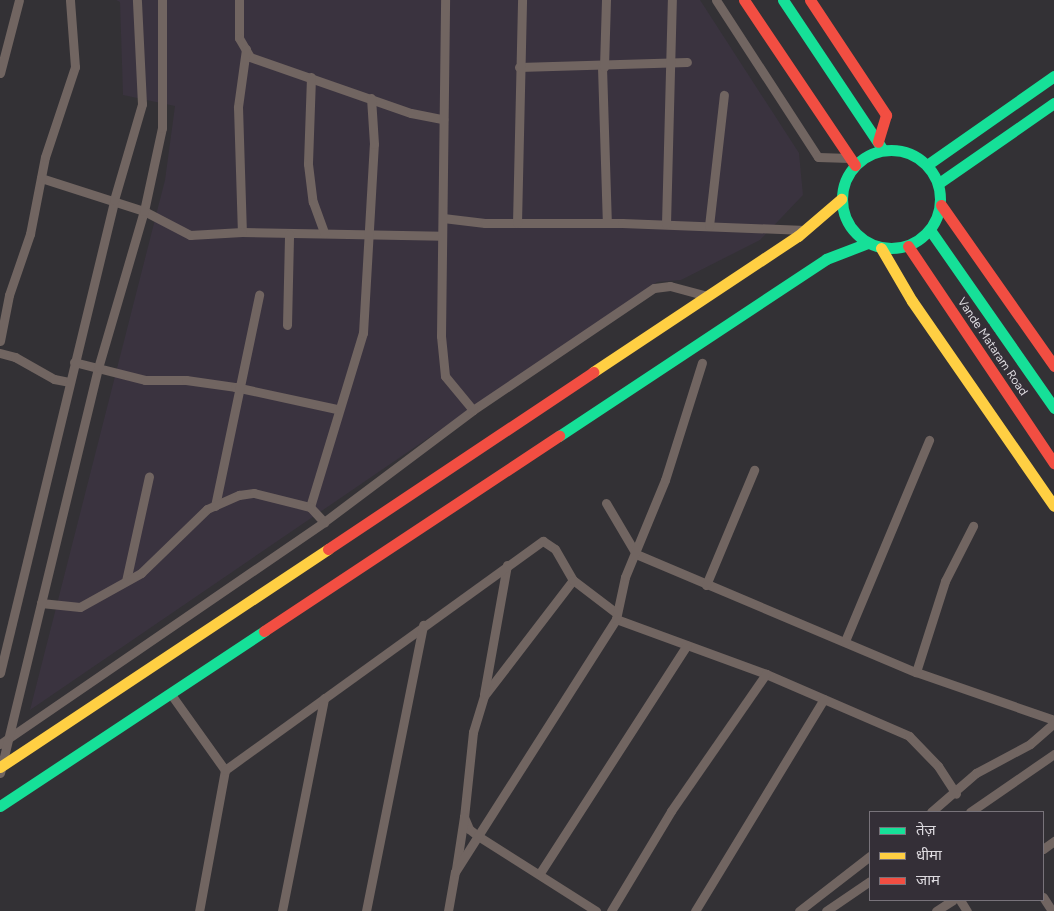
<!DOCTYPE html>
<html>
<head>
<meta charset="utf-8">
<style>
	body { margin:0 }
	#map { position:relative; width:1054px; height:911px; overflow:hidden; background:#333135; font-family:Figtree,"Noto Sans Devanagari",sans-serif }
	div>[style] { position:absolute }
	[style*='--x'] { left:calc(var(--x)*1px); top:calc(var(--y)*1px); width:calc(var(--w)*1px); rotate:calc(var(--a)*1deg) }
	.built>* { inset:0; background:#3a333f }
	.street>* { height:9px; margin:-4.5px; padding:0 4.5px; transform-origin:4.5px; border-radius:4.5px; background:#716561 }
	.fast>* { height:11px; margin:-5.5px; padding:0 5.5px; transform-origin:5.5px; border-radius:5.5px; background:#16e098 }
	.fast>.ring { margin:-5.5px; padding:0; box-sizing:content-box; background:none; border:11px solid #16e098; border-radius:50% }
	.slow>* { height:11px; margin:-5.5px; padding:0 5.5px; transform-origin:5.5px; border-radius:5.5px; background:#ffcf43 }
	.jam>* { height:11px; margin:-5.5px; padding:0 5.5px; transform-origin:5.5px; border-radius:5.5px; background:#f24e42 }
	span { translate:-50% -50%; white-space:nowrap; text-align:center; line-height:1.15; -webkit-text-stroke:4.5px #342f37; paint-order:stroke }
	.street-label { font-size:12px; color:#dddadf }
	.legend { position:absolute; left:869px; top:811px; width:175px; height:90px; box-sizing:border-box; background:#342f37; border:1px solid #78737a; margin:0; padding:6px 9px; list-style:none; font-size:15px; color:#dddadf }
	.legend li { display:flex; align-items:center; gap:10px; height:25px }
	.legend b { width:25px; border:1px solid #78737a }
</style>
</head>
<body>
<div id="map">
	<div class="built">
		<i style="clip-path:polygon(116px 0,700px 0,799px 153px,803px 195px,760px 240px,681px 280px,657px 282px,30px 710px,165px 180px,175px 106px,123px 95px,120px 2px)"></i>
	</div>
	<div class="street">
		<i style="--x:239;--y:0;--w:38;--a:90"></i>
		<i style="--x:239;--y:38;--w:22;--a:60"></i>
		<i style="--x:250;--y:57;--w:170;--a:19.2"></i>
		<i style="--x:411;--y:113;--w:33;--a:11"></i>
		<i style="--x:716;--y:0;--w:187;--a:57"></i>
		<i style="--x:818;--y:157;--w:32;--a:2"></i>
		<i style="--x:246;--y:49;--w:59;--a:97.9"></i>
		<i style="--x:238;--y:107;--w:125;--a:88.2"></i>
		<i style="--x:242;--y:232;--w:200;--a:1.1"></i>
		<i style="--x:519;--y:67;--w:168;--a:-1.7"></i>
		<i style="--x:602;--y:67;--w:156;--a:88.2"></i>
		<i style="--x:604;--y:67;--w:67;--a:-88.3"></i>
		<i style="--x:0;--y:73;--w:75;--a:-75.4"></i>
		<i style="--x:311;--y:77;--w:87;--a:92"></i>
		<i style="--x:308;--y:164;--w:38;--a:83"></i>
		<i style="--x:313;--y:202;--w:33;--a:70"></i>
		<i style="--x:41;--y:178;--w:108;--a:17.8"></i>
		<i style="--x:144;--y:211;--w:52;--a:27.6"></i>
		<i style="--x:190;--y:235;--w:52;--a:-3.3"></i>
		<i style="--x:443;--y:218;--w:42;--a:6.8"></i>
		<i style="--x:485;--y:223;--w:137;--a:0"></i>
		<i style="--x:622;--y:223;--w:183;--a:2.2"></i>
		<i style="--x:517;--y:223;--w:223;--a:-88.7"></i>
		<i style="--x:666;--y:224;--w:224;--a:-88.5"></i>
		<i style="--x:709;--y:226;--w:132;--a:-83.5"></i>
		<i style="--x:287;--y:325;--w:91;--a:-88.7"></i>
		<i style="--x:0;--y:341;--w:47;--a:-78.9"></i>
		<i style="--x:9;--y:295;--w:65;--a:-71"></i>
		<i style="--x:30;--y:234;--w:78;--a:-79"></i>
		<i style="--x:45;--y:157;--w:95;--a:-71.6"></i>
		<i style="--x:75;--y:67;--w:67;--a:-94.3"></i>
		<i style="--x:0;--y:353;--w:16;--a:15"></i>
		<i style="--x:15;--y:357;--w:45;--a:29.4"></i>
		<i style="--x:54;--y:379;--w:15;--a:11"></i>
		<i style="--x:74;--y:362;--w:73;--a:14.2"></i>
		<i style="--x:145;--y:380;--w:41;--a:0"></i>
		<i style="--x:186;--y:380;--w:49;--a:8.1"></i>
		<i style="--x:235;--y:387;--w:104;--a:12.2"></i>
		<i style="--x:473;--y:410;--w:218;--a:-34"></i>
		<i style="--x:654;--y:288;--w:16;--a:-7"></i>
		<i style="--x:670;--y:286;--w:39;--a:15"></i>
		<i style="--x:606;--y:503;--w:59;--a:59.5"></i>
		<i style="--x:636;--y:554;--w:304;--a:22.9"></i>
		<i style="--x:916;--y:672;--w:146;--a:19.2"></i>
		<i style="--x:215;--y:506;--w:216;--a:-78.2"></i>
		<i style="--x:310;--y:507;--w:182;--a:-73.1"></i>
		<i style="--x:363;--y:333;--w:189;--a:-86.7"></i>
		<i style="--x:374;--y:144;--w:46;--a:-93.7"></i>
		<i style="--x:573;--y:580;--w:146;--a:127.5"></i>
		<i style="--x:484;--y:696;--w:38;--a:107"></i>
		<i style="--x:473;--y:732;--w:85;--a:96"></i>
		<i style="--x:464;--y:817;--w:13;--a:67"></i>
		<i style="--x:469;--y:829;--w:11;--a:38"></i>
		<i style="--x:478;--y:836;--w:140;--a:32.4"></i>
		<i style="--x:126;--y:581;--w:107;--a:-77.6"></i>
		<i style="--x:706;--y:585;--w:125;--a:-67.3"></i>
		<i style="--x:41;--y:603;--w:39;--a:6"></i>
		<i style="--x:80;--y:607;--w:70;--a:-29.1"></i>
		<i style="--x:141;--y:573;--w:92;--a:-44.1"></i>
		<i style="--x:207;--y:509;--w:35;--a:-24"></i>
		<i style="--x:239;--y:495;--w:15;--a:-8"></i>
		<i style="--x:254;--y:493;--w:58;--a:14"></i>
		<i style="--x:310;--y:507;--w:21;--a:47"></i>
		<i style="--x:324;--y:522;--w:186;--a:-36.9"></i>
		<i style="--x:473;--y:410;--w:44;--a:-129.5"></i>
		<i style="--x:445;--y:376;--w:40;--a:-95.7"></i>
		<i style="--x:441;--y:336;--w:336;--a:-89.3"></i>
		<i style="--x:616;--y:619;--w:160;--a:20.1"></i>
		<i style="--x:766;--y:674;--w:156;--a:23.4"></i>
		<i style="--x:909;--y:736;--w:42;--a:46"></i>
		<i style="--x:938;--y:766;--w:33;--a:57"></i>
		<i style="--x:845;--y:641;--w:218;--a:-67.3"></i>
		<i style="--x:916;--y:672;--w:96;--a:-72.3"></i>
		<i style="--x:945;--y:581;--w:62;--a:-63"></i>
		<i style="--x:0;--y:673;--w:487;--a:-76.4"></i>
		<i style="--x:114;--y:200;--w:100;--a:-73.7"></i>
		<i style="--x:142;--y:104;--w:104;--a:-92.8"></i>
		<i style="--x:170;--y:693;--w:95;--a:54.5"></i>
		<i style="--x:225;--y:770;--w:143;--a:100.4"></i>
		<i style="--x:484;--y:694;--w:131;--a:-79.9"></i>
		<i style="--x:0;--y:744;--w:393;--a:-34.4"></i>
		<i style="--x:225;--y:770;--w:392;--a:-35.8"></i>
		<i style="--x:543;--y:541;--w:14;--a:34"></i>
		<i style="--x:555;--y:549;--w:36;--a:60"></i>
		<i style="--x:573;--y:580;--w:53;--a:37.3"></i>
		<i style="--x:0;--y:773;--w:417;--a:-76.4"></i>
		<i style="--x:98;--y:368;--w:164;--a:-73.7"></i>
		<i style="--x:144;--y:211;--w:85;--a:-77.8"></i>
		<i style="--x:162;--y:128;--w:128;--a:-90"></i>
		<i style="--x:931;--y:812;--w:60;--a:-40.9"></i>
		<i style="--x:976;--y:773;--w:61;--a:-28.2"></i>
		<i style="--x:1030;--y:744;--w:32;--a:-41"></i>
		<i style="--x:970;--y:812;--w:102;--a:-34.6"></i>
		<i style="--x:1043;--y:849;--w:14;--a:-36"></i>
		<i style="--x:456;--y:869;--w:53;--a:-81.3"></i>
		<i style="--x:540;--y:873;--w:271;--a:-57.2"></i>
		<i style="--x:1043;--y:897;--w:17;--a:57"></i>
		<i style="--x:960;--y:900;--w:13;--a:58"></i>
		<i style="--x:282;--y:911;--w:217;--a:-78.8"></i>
		<i style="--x:366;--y:911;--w:292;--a:-78.7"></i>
		<i style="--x:448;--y:911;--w:40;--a:-80"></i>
		<i style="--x:455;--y:872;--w:300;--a:-57.5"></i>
		<i style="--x:616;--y:619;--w:43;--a:-77.9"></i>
		<i style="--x:625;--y:577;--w:105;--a:-67.6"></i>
		<i style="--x:665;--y:480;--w:123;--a:-72.5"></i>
		<i style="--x:611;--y:911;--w:117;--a:-59"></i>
		<i style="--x:671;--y:811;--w:167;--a:-55.3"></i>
		<i style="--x:695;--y:911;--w:248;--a:-58.7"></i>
		<i style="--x:799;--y:911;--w:90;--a:-37.8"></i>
		<i style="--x:826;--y:911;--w:53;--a:-34.3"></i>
		<i style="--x:936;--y:911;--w:20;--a:-33"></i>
	</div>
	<div class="fast">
		<i style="--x:783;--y:0;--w:180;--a:56.3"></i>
		<i class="ring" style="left:842px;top:150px;width:87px;height:87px"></i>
		<i style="--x:927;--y:165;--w:155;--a:-35"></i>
		<i style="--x:939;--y:183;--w:140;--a:-34.8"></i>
		<i style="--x:930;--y:230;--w:217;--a:55.1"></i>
		<i style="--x:559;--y:436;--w:320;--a:-33.5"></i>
		<i style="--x:826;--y:259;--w:45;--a:-20.9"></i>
		<i style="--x:0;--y:806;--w:317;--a:-33.5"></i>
	</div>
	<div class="slow">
		<i style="--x:881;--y:248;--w:61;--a:59.7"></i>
		<i style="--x:912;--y:301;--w:249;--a:55.3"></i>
		<i style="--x:593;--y:372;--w:246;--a:-33.6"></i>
		<i style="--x:798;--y:236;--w:57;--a:-40.7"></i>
		<i style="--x:0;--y:767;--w:394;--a:-33.6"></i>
	</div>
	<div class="jam">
		<i style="--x:744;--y:0;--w:199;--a:56.1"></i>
		<i style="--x:810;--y:0;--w:138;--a:56.5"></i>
		<i style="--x:886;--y:115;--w:28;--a:107"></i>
		<i style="--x:941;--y:205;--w:197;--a:54.9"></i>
		<i style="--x:908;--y:246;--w:262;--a:56.1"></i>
		<i style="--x:328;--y:549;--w:319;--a:-33.7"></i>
		<i style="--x:264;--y:631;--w:354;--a:-33.5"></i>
	</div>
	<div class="street-label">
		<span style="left:992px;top:347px;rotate:56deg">Vande Mataram Road</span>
	</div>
	<ul class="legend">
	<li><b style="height:6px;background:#16e098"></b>तेज़</li>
	<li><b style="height:6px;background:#ffcf43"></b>धीमा</li>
	<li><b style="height:6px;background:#f24e42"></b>जाम</li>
	</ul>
</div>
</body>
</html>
